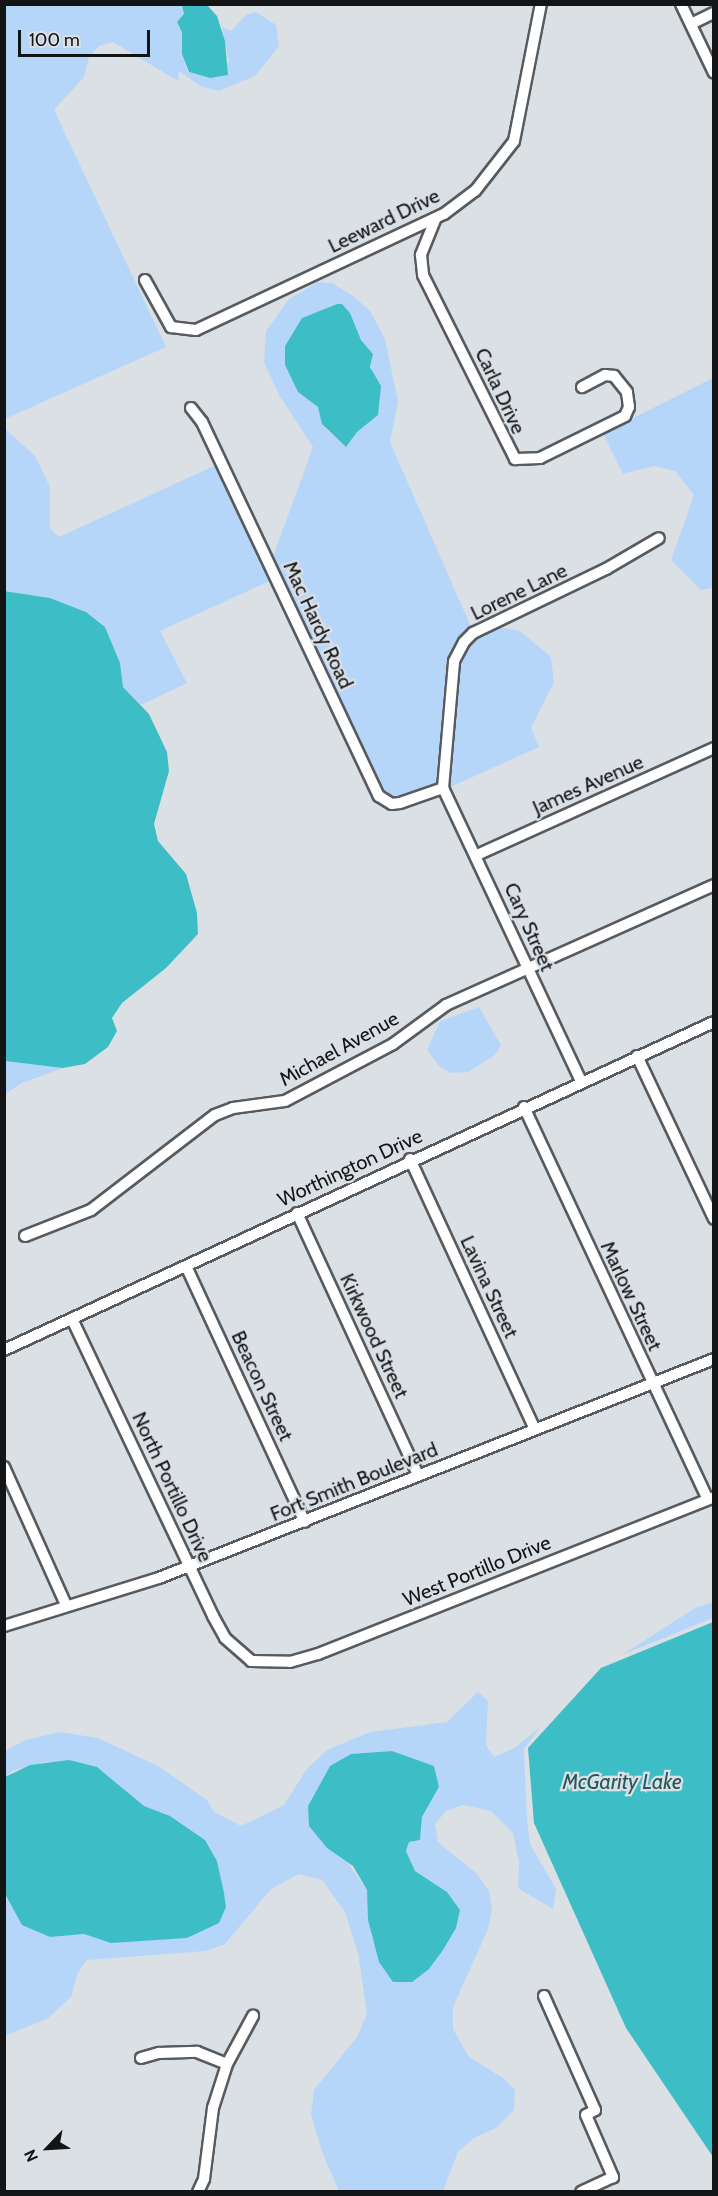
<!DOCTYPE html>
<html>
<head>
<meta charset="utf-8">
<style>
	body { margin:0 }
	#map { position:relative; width:718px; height:2196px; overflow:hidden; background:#dbe0e5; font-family:Cabin,sans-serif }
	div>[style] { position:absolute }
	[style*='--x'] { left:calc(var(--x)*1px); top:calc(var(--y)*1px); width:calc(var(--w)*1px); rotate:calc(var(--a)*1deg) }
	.green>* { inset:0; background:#b6d6f9 }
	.water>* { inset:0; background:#3dbec7 }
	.roads { filter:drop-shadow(2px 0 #575b5f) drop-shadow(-2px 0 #575b5f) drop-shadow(0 2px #575b5f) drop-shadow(0 -2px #575b5f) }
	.minor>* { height:10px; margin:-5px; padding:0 5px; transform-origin:5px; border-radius:5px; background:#fff }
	span { translate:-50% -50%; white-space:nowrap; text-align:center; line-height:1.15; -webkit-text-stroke:4.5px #dbe0e5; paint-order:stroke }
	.street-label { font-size:20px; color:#131416 }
	.water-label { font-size:21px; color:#23585c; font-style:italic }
	.frame { position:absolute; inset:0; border:6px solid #131416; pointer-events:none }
	.north { position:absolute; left:18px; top:2118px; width:60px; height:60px; -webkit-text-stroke:4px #dbe0e5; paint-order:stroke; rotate:245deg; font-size:16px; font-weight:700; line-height:24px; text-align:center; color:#131416 }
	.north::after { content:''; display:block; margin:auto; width:21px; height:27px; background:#131416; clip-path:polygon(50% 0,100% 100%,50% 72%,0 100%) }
	.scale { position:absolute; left:18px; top:30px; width:132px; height:27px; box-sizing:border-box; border:3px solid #131416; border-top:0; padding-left:8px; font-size:18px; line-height:21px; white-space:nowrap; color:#131416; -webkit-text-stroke:4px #dbe0e5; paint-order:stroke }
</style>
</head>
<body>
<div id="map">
	<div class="green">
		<i style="clip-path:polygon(5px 5px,182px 5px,184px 14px,177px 23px,182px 32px,182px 54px,188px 72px,210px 78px,229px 62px,222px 27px,231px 31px,246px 15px,256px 12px,276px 25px,279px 46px,255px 76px,219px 91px,200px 86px,179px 71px,178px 81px,113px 42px,99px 46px,89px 57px,84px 77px,54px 110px,166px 347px,5px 419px)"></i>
		<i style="clip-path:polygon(evenodd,318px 282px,332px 283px,352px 295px,370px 311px,385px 339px,398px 401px,390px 442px,472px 629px,454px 647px,449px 661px,438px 784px,400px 798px,383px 793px,272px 559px,313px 447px,279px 395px,264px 362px,266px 331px,289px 299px,318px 282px,337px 304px,350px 313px,361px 340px,369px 349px,378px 414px,357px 432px,346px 447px,325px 428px,318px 407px,298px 392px,285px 365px,285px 346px,302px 318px,337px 304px)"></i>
		<i style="clip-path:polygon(713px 378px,713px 588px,701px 590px,671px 560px,694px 495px,675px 471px,654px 466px,623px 474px,603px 433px)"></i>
		<i style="clip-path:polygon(4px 428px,35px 456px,50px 487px,50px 528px,59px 537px,216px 465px,272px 580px,160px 631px,187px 683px,141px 705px,123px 687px,120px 663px,105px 627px,86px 612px,50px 598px,5px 591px)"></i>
		<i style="clip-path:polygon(498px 627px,520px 631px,551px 657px,554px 682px,531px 728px,539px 747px,448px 788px,459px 661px,476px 637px)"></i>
		<i style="clip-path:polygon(479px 1007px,501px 1045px,495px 1055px,468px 1072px,451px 1073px,439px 1066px,427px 1050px,440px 1021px)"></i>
		<i style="clip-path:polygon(4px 1061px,20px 1061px,63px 1068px,22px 1083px,5px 1094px)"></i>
		<i style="clip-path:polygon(713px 1602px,713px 1618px,622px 1655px,695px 1608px)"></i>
		<i style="clip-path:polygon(evenodd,478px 1692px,488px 1701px,486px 1745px,494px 1757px,516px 1747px,541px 1726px,524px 1749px,527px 1821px,530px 1844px,556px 1889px,553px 1909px,518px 1888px,519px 1863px,513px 1833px,491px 1811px,463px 1805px,446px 1811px,435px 1824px,438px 1842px,477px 1874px,489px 1891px,492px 1910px,488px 1929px,453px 2007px,453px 2029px,469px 2057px,503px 2078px,515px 2090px,514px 2110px,496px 2128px,474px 2138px,458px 2152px,443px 2191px,339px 2191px,322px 2152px,311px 2114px,314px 2090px,357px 2037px,367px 2014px,358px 1953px,345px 1912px,322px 1880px,299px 1874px,271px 1889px,225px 1944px,206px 1951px,87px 1960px,78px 1972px,71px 1997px,47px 2019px,4px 2036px,4px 1894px,12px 1907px,50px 1937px,84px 1934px,134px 1941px,187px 1938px,220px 1877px,217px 1861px,205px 1840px,170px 1816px,144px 1806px,97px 1767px,46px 1762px,14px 1770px,5px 1777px,5px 1751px,25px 1740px,60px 1732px,98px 1738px,158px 1766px,207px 1800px,214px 1812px,241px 1826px,284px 1805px,306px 1770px,327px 1750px,370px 1732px,447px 1722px,478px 1692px,392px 1751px,434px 1766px,439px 1788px,422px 1817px,420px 1840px,409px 1842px,406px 1851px,415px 1871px,437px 1885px,372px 1939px,367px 1890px,308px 1806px,330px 1766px,351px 1754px,392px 1751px)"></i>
	</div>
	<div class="water">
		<i style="clip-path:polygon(182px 5px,207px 5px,217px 16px,225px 41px,228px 75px,210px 78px,189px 72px,182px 54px,182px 32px,177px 22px,184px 14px)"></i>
		<i style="clip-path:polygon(337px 304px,342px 304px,350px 313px,361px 340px,373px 354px,370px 367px,381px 386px,378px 415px,357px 432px,346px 447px,322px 424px,318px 407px,298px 392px,285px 365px,285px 346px,302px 318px)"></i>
		<i style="clip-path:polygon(4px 591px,50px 598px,86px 612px,105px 627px,120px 663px,123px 687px,149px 714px,167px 752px,169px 771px,154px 824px,158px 841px,186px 874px,197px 913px,198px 934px,166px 968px,122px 1003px,112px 1018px,117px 1031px,108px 1047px,85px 1064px,63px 1068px,5px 1061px)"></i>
		<i style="clip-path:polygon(713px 1622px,713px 2157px,626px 2028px,534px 1823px,528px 1748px,601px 1668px)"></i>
		<i style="clip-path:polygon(392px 1751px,434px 1766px,439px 1787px,422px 1817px,420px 1840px,409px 1842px,406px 1851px,415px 1871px,447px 1892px,460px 1910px,456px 1928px,443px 1950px,429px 1969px,412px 1982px,393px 1982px,379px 1962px,368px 1920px,367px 1890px,353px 1866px,327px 1848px,309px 1826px,308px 1806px,330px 1766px,351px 1754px)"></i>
		<i style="clip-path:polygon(69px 1760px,97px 1767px,144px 1806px,170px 1816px,205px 1840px,217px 1861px,224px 1893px,226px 1907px,219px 1923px,187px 1938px,111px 1943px,84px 1934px,50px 1937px,22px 1925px,5px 1894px,5px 1777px,30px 1765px)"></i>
	</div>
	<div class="roads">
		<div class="minor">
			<i style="--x:681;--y:4;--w:76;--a:64.4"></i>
			<i style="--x:691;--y:24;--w:25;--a:-26"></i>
			<i style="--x:435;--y:220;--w:38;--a:112"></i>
			<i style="--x:421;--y:255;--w:20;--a:84"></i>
			<i style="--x:423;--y:275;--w:206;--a:63.4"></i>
			<i style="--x:515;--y:459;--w:25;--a:-2"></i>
			<i style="--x:540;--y:458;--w:95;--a:-26.3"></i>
			<i style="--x:625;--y:416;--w:10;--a:-66"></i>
			<i style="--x:629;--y:407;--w:15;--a:-98"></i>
			<i style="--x:627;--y:392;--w:21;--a:-129"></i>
			<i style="--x:614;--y:376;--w:9;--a:-174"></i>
			<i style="--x:605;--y:375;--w:26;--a:152"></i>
			<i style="--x:145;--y:280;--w:54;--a:61"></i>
			<i style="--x:171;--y:327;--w:25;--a:7"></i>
			<i style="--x:196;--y:330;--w:274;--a:-25.1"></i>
			<i style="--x:444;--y:214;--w:39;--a:-37"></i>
			<i style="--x:475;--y:191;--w:63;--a:-52"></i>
			<i style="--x:514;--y:141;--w:140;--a:-78.9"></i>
			<i style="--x:191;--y:408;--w:18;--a:52"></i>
			<i style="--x:202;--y:422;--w:414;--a:64.7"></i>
			<i style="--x:379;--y:796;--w:15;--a:32"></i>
			<i style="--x:392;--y:804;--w:8;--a:-7"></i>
			<i style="--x:400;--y:803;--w:46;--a:-19.2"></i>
			<i style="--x:443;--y:788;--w:127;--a:-85"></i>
			<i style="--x:454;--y:661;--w:21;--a:-62"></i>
			<i style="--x:464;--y:642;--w:13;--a:-45"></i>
			<i style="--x:473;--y:633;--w:148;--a:-25.7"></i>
			<i style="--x:606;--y:569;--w:61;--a:-30.3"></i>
			<i style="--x:443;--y:788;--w:324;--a:64.8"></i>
			<i style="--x:477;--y:855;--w:260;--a:-24.3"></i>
			<i style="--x:637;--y:1056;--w:180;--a:64.7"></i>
			<i style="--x:524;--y:1107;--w:433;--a:64.9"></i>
			<i style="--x:410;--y:1159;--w:298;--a:65.2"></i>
			<i style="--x:297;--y:1213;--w:289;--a:65.2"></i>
			<i style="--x:25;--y:1236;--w:71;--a:-21.5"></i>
			<i style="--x:91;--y:1210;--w:156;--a:-37.5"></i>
			<i style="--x:215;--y:1115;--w:19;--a:-21"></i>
			<i style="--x:233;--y:1108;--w:52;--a:-7.7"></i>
			<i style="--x:285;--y:1101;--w:122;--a:-27.8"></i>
			<i style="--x:393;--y:1044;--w:66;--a:-36.3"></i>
			<i style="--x:446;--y:1005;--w:294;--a:-24.1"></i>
			<i style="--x:186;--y:1266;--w:282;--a:65.1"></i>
			<i style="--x:72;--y:1319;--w:329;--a:64.6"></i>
			<i style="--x:213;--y:1616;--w:25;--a:61"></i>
			<i style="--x:225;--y:1638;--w:35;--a:41"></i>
			<i style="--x:251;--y:1661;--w:39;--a:1"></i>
			<i style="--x:290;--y:1662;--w:29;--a:-16"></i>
			<i style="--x:318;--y:1654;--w:426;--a:-21.6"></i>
			<i style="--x:4;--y:1350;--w:782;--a:-24.8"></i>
			<i style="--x:4;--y:1467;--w:151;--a:65.8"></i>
			<i style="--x:4;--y:1626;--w:162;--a:-17.2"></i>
			<i style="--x:159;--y:1578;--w:597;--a:-21.53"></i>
			<i style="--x:544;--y:1996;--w:125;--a:65.9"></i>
			<i style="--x:595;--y:2110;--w:10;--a:151"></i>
			<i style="--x:586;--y:2115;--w:68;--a:66.5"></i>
			<i style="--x:613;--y:2177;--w:35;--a:155"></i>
			<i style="--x:141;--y:2058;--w:19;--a:-16"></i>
			<i style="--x:159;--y:2053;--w:38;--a:-2"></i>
			<i style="--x:197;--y:2052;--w:32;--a:22"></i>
			<i style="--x:198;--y:2192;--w:14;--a:-65"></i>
			<i style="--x:204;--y:2179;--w:72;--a:-82.8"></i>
			<i style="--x:213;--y:2108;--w:46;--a:-72.3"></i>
			<i style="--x:227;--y:2064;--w:55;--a:-61.6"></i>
		</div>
	</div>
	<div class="street-label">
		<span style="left:384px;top:221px;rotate:-26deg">Leeward Drive</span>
		<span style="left:500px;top:391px;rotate:65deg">Carla Drive</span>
		<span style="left:519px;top:592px;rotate:-26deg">Lorene Lane</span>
		<span style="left:318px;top:625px;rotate:65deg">Mac Hardy Road</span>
		<span style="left:588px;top:785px;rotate:-24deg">James Avenue</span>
		<span style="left:529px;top:927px;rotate:66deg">Cary Street</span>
		<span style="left:339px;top:1049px;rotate:-29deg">Michael Avenue</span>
		<span style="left:350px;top:1168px;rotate:-25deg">Worthington Drive</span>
		<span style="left:489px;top:1287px;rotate:65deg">Lavina Street</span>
		<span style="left:631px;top:1296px;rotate:65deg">Marlow Street</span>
		<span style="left:374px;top:1336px;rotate:65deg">Kirkwood Street</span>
		<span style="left:262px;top:1386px;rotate:65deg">Beacon Street</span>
		<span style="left:354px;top:1482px;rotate:-22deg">Fort Smith Boulevard</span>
		<span style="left:172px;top:1487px;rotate:65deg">North Portillo Drive</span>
		<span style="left:477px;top:1571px;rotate:-22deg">West Portillo Drive</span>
	</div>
	<div class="water-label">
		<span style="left:622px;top:1782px">McGarity Lake</span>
	</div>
	<div class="frame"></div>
	<div class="north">N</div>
	<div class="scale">100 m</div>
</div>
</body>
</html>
